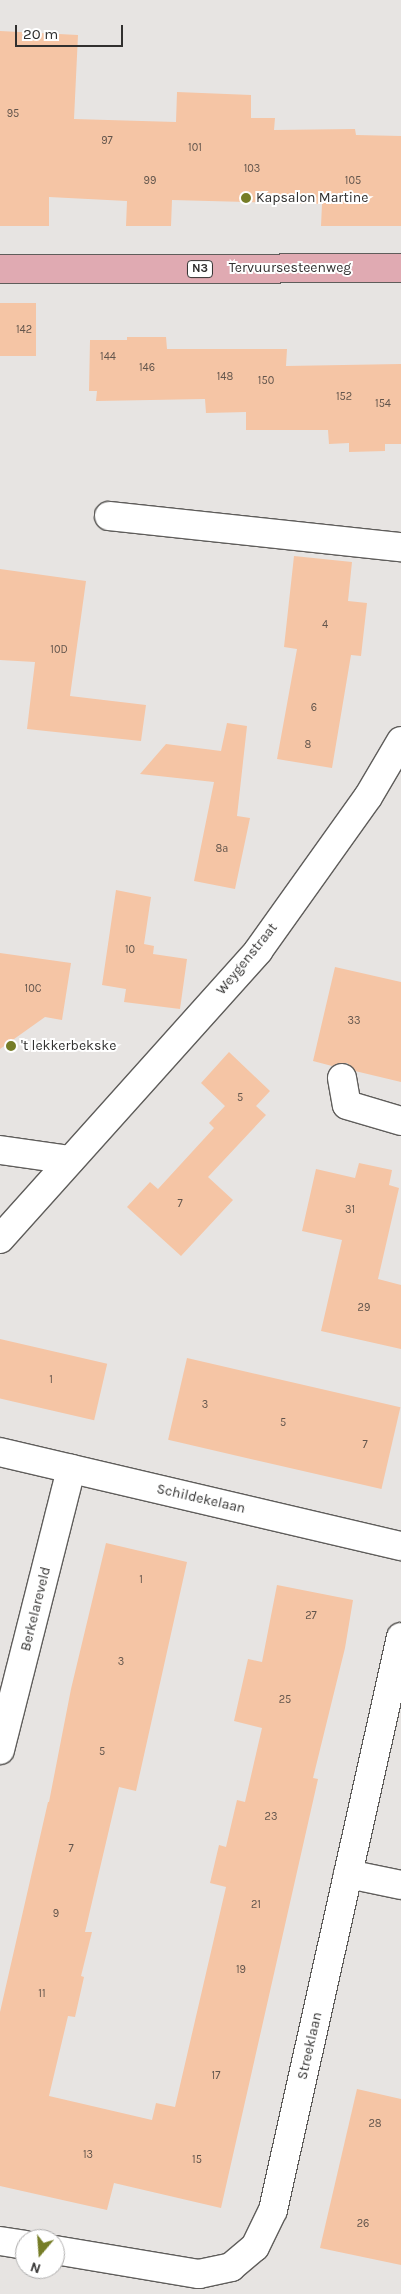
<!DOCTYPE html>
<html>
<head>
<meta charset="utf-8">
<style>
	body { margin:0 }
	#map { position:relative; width:401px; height:2294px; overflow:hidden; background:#e7e4e2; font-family:Karla,sans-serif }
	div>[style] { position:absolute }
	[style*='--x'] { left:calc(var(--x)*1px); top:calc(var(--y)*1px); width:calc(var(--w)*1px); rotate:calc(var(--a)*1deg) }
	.building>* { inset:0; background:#f5c5a5; transform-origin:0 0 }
	.roads { filter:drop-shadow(1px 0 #5f5d5b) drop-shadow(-1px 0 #5f5d5b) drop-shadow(0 1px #5f5d5b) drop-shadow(0 -1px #5f5d5b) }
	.minor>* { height:28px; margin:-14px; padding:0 14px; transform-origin:14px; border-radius:14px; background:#fff }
	.major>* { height:28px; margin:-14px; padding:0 14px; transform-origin:14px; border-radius:14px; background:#e0aab2 }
	.dots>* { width:14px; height:14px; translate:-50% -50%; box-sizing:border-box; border:2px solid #fff; border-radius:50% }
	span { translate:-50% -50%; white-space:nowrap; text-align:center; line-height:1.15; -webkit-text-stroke:4px #fff; paint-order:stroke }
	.number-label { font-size:11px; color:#62554c }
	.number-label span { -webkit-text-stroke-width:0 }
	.shield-label span { padding:1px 4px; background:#fff; border:1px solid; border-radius:4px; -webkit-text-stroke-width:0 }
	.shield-label { font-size:12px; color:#31302f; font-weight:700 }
	.poi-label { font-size:14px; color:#31302f }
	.left { translate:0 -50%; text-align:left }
	.street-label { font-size:14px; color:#31302f }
	.north { position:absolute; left:15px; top:2229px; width:50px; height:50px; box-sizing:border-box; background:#fff; border:1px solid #adacac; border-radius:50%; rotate:198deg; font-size:14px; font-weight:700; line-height:20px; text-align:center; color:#31302f }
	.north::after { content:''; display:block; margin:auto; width:18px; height:22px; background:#767d27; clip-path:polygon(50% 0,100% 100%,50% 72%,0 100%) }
	.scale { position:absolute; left:15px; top:25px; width:108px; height:22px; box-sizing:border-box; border:2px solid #31302f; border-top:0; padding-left:6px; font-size:15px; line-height:18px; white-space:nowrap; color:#31302f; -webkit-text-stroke:4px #fff; paint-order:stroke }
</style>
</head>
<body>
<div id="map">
	<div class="building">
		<i style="clip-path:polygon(0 31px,78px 35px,74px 119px,176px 122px,177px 92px,251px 95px,251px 118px,275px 118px,274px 130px,355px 129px,356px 135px,401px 136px,401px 226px,321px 226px,322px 204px,172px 200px,171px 226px,126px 226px,127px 201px,49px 197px,49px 226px,0 226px)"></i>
		<i style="left:0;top:303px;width:36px;height:53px"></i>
		<i style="clip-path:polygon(127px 337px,166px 337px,167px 349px,287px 349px,286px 366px,401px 364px,401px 444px,385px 444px,385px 451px,349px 452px,349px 443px,329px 444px,328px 430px,246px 430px,246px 412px,206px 413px,205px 399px,96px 401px,97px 391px,89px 391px,90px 340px,127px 340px)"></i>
		<i style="clip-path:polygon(294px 556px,352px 562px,348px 601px,367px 603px,361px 656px,351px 655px,332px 768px,277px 759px,297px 649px,284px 647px)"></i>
		<i style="clip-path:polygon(0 569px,86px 581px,70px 696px,146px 705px,141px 741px,27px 729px,35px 662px,0 660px)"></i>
		<i style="clip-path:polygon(227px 723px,247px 726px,237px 816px,250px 818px,235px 889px,194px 881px,214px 782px,140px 774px,166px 744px,221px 751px)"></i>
		<i style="clip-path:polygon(116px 890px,151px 897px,144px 944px,154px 946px,153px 954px,187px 959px,180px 1009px,124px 1002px,126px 989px,102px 985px)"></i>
		<i style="clip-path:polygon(0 953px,71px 963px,62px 1020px,45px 1017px,0 1049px)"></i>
		<i style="clip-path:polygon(335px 967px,401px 982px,401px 1082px,355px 1071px,347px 1063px,340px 1063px,332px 1066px,313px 1061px)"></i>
		<i style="clip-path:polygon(229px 1052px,270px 1091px,256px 1106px,266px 1115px,208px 1177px,233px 1200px,181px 1256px,127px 1207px,150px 1182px,158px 1189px,214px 1128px,209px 1123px,225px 1106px,201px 1083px)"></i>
		<i style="clip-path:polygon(359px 1163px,392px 1170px,389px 1185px,399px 1188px,378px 1279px,401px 1285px,401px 1349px,321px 1331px,342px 1240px,302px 1231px,316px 1169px,355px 1178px)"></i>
		<i style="left:0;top:1339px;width:110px;height:58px;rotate:13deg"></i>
		<i style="left:187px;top:1358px;width:219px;height:84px;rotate:13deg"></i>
		<i style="clip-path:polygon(106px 1543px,187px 1562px,136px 1791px,119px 1787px,85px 1932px,92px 1932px,81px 1976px,84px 1977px,75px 2017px,68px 2016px,49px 2096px,152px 2120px,156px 2103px,175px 2107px,226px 1887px,210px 1883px,219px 1845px,226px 1847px,237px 1800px,245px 1802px,262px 1728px,234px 1721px,248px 1659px,262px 1662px,277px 1585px,353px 1600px,345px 1648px,313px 1778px,318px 1779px,221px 2208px,114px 2183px,107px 2210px,0 2186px,0 2012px,48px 1802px,49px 1802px,71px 1689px)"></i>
		<i style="clip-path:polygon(357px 2089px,401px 2099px,401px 2265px,320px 2248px)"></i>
	</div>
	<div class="roads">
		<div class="minor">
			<i style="--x:109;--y:516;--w:294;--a:6.1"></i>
			<i style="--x:342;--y:1078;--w:27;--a:80"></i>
			<i style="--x:347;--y:1105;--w:56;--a:16.5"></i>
			<i style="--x:0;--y:1150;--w:71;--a:8.1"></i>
			<i style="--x:0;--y:1239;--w:387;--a:-48.1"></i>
			<i style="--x:258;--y:951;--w:189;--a:-54.5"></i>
			<i style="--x:368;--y:797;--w:65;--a:-59.5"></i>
			<i style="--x:0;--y:1452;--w:412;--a:13.2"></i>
			<i style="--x:0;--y:1750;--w:290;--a:-75.8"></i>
			<i style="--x:348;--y:1874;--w:54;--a:11.7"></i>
			<i style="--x:0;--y:2241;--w:25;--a:9"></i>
			<i style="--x:55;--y:2250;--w:146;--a:9.5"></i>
			<i style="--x:199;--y:2274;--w:33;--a:-12"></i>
			<i style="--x:231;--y:2267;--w:31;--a:-40"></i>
			<i style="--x:255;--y:2247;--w:41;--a:-64.1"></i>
			<i style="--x:273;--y:2210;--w:587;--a:-77.41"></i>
		</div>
		<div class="major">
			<i style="--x:0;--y:269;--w:401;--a:-0.1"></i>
		</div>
	</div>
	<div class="dots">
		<i style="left:246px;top:198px;background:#767d27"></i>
		<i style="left:11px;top:1046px;background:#767d27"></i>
	</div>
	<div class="number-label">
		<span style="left:13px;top:114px">95</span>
		<span style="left:107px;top:141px">97</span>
		<span style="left:195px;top:148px">101</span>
		<span style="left:252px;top:169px">103</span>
		<span style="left:150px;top:181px">99</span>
		<span style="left:353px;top:181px">105</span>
		<span style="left:24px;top:330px">142</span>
		<span style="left:108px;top:357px">144</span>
		<span style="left:147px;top:368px">146</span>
		<span style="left:225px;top:377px">148</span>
		<span style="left:266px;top:381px">150</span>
		<span style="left:344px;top:397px">152</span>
		<span style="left:383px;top:404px">154</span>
		<span style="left:325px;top:625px">4</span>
		<span style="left:59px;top:650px">10D</span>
		<span style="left:314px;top:708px">6</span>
		<span style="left:308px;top:745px">8</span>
		<span style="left:222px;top:849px">8a</span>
		<span style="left:130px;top:950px">10</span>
		<span style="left:33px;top:989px">10C</span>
		<span style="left:354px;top:1021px">33</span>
		<span style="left:240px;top:1098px">5</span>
		<span style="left:180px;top:1204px">7</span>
		<span style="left:350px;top:1210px">31</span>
		<span style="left:364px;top:1308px">29</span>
		<span style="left:51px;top:1380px">1</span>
		<span style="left:205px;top:1405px">3</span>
		<span style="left:283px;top:1423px">5</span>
		<span style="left:365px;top:1445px">7</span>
		<span style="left:141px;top:1580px">1</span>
		<span style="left:311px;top:1616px">27</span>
		<span style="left:121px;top:1662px">3</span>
		<span style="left:285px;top:1700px">25</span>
		<span style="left:102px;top:1752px">5</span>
		<span style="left:271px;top:1817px">23</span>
		<span style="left:71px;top:1849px">7</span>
		<span style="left:256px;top:1905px">21</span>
		<span style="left:56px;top:1914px">9</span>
		<span style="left:241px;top:1970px">19</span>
		<span style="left:42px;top:1994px">11</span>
		<span style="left:216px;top:2076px">17</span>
		<span style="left:375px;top:2124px">28</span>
		<span style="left:88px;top:2155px">13</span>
		<span style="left:197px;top:2160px">15</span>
		<span style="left:363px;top:2224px">26</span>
	</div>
	<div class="shield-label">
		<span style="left:200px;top:269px">N3</span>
	</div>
	<div class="poi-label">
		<span class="left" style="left:256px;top:198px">Kapsalon Martine</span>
		<span class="left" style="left:21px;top:1046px">'t lekkerbekske</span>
	</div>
	<div class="street-label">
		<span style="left:290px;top:268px">Tervuursesteenweg</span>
		<span style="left:247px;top:959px;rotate:-51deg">Weygenstraat</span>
		<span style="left:201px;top:1499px;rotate:13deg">Schildekelaan</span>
		<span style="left:36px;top:1609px;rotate:-76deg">Berkelareveld</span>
		<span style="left:310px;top:2046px;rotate:-77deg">Streeklaan</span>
	</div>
	<div class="north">N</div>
	<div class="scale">20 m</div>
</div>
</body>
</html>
